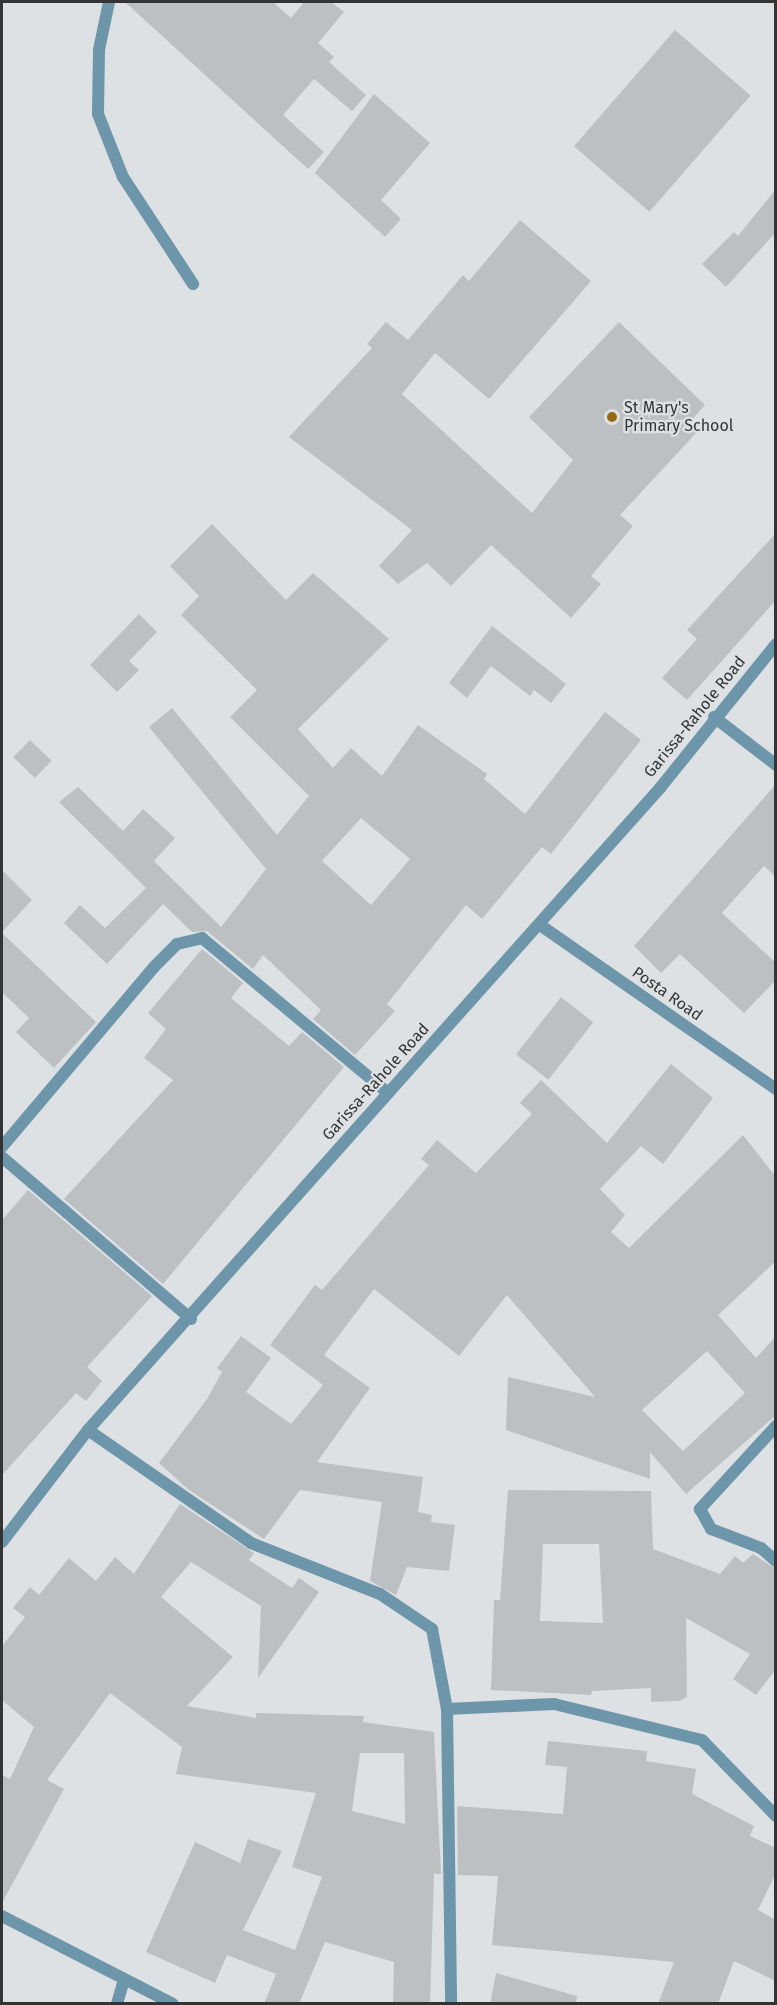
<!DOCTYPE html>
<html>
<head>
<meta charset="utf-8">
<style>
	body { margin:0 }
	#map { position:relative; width:777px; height:2005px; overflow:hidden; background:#dee1e3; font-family:"Fira Sans",sans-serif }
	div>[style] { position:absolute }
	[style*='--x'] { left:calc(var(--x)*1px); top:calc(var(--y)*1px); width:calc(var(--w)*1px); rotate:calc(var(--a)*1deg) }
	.building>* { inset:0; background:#bdc0c2; transform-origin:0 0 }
	.minor>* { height:12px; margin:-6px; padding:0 6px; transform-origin:6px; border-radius:6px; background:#6e96aa }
	.dots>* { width:16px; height:16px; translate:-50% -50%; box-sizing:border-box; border:3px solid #dee1e3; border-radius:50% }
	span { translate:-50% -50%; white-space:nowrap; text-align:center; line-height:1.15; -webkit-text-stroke:4.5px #dee1e3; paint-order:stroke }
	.poi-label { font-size:16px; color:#333435 }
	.left { translate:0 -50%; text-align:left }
	.street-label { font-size:16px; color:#333435 }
	.frame { position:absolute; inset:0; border:3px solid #333435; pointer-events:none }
</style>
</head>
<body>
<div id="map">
	<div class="building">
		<i style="clip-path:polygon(125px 2px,273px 2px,291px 18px,304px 2px,331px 2px,344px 12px,318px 43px,334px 57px,329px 62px,366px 95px,352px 111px,314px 79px,283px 115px,324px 152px,308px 169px)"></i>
		<i style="left:675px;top:30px;width:100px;height:154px;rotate:41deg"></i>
		<i style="clip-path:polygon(374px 94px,430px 143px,381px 200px,401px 219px,385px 237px,315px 173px)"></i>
		<i style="clip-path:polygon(776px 189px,776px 232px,726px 287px,702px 264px,734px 232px,738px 236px)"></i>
		<i style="clip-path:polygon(520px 220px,591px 281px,489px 399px,435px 353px,402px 394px,532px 513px,573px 460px,529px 417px,619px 322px,705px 405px,689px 423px,698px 431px,620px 515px,633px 526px,591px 576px,601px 584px,571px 618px,491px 545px,451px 586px,427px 563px,398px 584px,379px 566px,412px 530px,289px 437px,372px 348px,367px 344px,386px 322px,408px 340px,463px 275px,469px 281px)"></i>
		<i style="clip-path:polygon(evenodd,212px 524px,286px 600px,313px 573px,389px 639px,298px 729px,333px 768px,351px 748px,382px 776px,418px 725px,487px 774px,484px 779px,525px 814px,605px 712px,641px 740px,551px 854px,542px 847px,482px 919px,466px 905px,387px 1004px,395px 1011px,355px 1055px,313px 1019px,321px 1010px,263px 955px,253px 969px,207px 931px,192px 932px,163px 904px,107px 964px,64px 923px,80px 905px,105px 928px,146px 888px,59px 802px,78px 787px,123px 831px,143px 809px,175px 838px,154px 861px,221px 927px,266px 869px,149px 727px,172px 708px,277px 835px,309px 796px,230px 717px,257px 690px,181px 615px,199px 596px,170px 566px,212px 524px,361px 818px,410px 859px,371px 905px,322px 861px,361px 818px)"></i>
		<i style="clip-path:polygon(776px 533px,776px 600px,687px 700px,662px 678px,697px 639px,687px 630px)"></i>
		<i style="clip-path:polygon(139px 614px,157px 632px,129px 661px,139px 670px,117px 692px,90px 665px)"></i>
		<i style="clip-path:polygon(492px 626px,566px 684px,551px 703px,534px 690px,530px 696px,491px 666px,467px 698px,449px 683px)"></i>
		<i style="left:30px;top:740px;width:30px;height:24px;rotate:44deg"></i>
		<i style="clip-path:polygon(776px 784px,776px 877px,764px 866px,722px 913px,776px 963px,776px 980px,744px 1013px,680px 954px,661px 973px,634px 946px)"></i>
		<i style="clip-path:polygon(2px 870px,32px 900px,2px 932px)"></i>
		<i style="clip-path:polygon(2px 933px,96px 1022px,54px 1068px,16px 1032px,29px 1018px,2px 992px)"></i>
		<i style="clip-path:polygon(202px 949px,243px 983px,231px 998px,289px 1046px,302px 1032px,344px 1067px,163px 1284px,64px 1199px,173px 1080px,144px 1058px,166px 1029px,148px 1013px)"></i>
		<i style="left:561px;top:997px;width:41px;height:73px;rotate:38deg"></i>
		<i style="clip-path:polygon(evenodd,671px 1064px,713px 1098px,663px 1164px,641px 1146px,600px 1189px,625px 1215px,611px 1232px,629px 1248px,743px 1135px,776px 1177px,776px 1261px,718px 1315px,756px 1358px,776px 1336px,776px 1415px,686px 1494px,650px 1452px,650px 1479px,506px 1430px,508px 1377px,595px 1397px,507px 1295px,459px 1356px,374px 1289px,324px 1355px,370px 1388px,317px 1462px,423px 1477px,418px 1512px,432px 1515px,431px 1522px,455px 1525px,449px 1571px,407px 1567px,396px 1595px,370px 1581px,382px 1502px,300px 1490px,264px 1539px,189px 1490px,159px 1463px,207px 1399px,222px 1372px,217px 1368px,241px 1336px,271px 1358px,246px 1392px,291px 1424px,323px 1385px,270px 1345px,315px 1285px,322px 1290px,429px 1165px,421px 1159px,437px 1140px,476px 1173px,532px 1114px,520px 1103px,541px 1080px,607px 1143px,671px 1064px,707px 1351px,745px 1393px,683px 1451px,642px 1410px,707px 1351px)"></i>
		<i style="clip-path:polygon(28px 1190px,152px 1296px,87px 1367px,102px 1381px,86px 1401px,76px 1393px,2px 1475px,2px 1220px)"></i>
		<i style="clip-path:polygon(evenodd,508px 1490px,651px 1491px,653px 1549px,720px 1574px,735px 1556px,743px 1563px,753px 1554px,776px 1569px,776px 1669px,756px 1695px,733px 1679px,750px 1654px,686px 1618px,687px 1697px,679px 1701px,651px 1702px,651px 1688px,592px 1691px,591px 1695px,491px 1690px,494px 1600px,500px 1600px,508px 1490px,543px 1544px,599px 1544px,603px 1623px,540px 1621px,543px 1544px)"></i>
		<i style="clip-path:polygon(evenodd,180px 1504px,254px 1553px,249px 1560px,292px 1588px,299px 1578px,319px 1592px,258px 1678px,261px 1606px,191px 1562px,161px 1597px,233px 1657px,187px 1706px,256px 1718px,256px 1713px,364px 1716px,363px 1722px,434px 1732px,441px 1874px,434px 1874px,430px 2004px,393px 2004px,394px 1962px,325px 1942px,299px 2004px,264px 2004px,276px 1974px,227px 1955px,215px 1983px,146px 1952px,195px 1842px,240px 1863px,248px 1839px,282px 1851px,243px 1930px,295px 1950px,322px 1877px,292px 1867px,316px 1793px,176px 1774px,182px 1747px,110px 1693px,47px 1780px,64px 1789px,2px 1903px,2px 1775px,10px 1779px,34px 1727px,2px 1700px,2px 1646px,25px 1617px,13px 1608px,30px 1587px,39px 1595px,69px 1558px,96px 1581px,115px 1557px,134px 1574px,180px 1504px,360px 1753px,404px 1753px,405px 1824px,352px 1811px,360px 1753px)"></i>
		<i style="clip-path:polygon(548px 1741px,647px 1751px,646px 1761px,696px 1769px,692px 1794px,754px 1826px,750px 1836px,776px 1848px,776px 1873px,758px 1910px,776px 1920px,776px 1981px,734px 1961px,718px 2004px,658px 2004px,674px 1962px,492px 1945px,498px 1876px,458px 1875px,457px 1806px,563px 1814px,567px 1767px,545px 1765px)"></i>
		<i style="clip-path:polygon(496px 1973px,577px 1996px,576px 2004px,490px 2004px)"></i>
	</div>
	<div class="minor">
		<i style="--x:109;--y:2;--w:49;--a:101.8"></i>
		<i style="--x:99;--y:50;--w:64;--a:90.9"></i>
		<i style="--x:98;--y:114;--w:68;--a:68.4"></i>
		<i style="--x:123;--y:177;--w:128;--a:56.8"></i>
		<i style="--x:714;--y:717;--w:78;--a:37.7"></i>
		<i style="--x:540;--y:925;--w:287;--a:34.8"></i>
		<i style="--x:2;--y:1147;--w:237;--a:-49.8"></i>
		<i style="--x:155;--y:966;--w:31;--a:-45"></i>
		<i style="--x:177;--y:944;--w:26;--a:-13"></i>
		<i style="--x:202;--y:938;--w:242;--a:39.8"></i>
		<i style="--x:2;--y:1157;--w:249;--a:40.6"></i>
		<i style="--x:776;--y:1426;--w:113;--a:132.5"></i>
		<i style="--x:700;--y:1509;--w:23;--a:61"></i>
		<i style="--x:711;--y:1529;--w:53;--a:20.8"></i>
		<i style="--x:761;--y:1548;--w:20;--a:41"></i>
		<i style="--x:88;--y:1430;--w:198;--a:34.7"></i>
		<i style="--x:251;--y:1543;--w:139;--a:21.6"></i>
		<i style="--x:380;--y:1594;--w:63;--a:33.9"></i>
		<i style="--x:432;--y:1629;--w:81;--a:79.4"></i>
		<i style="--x:447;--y:1709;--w:295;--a:89.2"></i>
		<i style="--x:2;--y:1542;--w:141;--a:-52.5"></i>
		<i style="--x:88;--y:1430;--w:860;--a:-48.3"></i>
		<i style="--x:660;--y:788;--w:185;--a:-51.1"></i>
		<i style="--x:447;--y:1709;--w:107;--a:-2.7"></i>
		<i style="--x:554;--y:1704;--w:152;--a:13.7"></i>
		<i style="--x:702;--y:1740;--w:106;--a:45.8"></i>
		<i style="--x:2;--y:1916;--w:192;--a:27.2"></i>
		<i style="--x:117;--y:2004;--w:26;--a:-74"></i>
	</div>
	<div class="dots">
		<i style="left:612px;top:417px;background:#936a13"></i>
	</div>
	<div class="poi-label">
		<span class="left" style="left:624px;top:417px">St Mary's<br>Primary School</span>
	</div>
	<div class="street-label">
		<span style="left:695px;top:717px;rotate:-51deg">Garissa-Rahole Road</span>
		<span style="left:667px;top:994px;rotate:35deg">Posta Road</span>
		<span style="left:376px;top:1082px;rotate:-48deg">Garissa-Rahole Road</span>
	</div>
	<div class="frame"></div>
</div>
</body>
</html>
